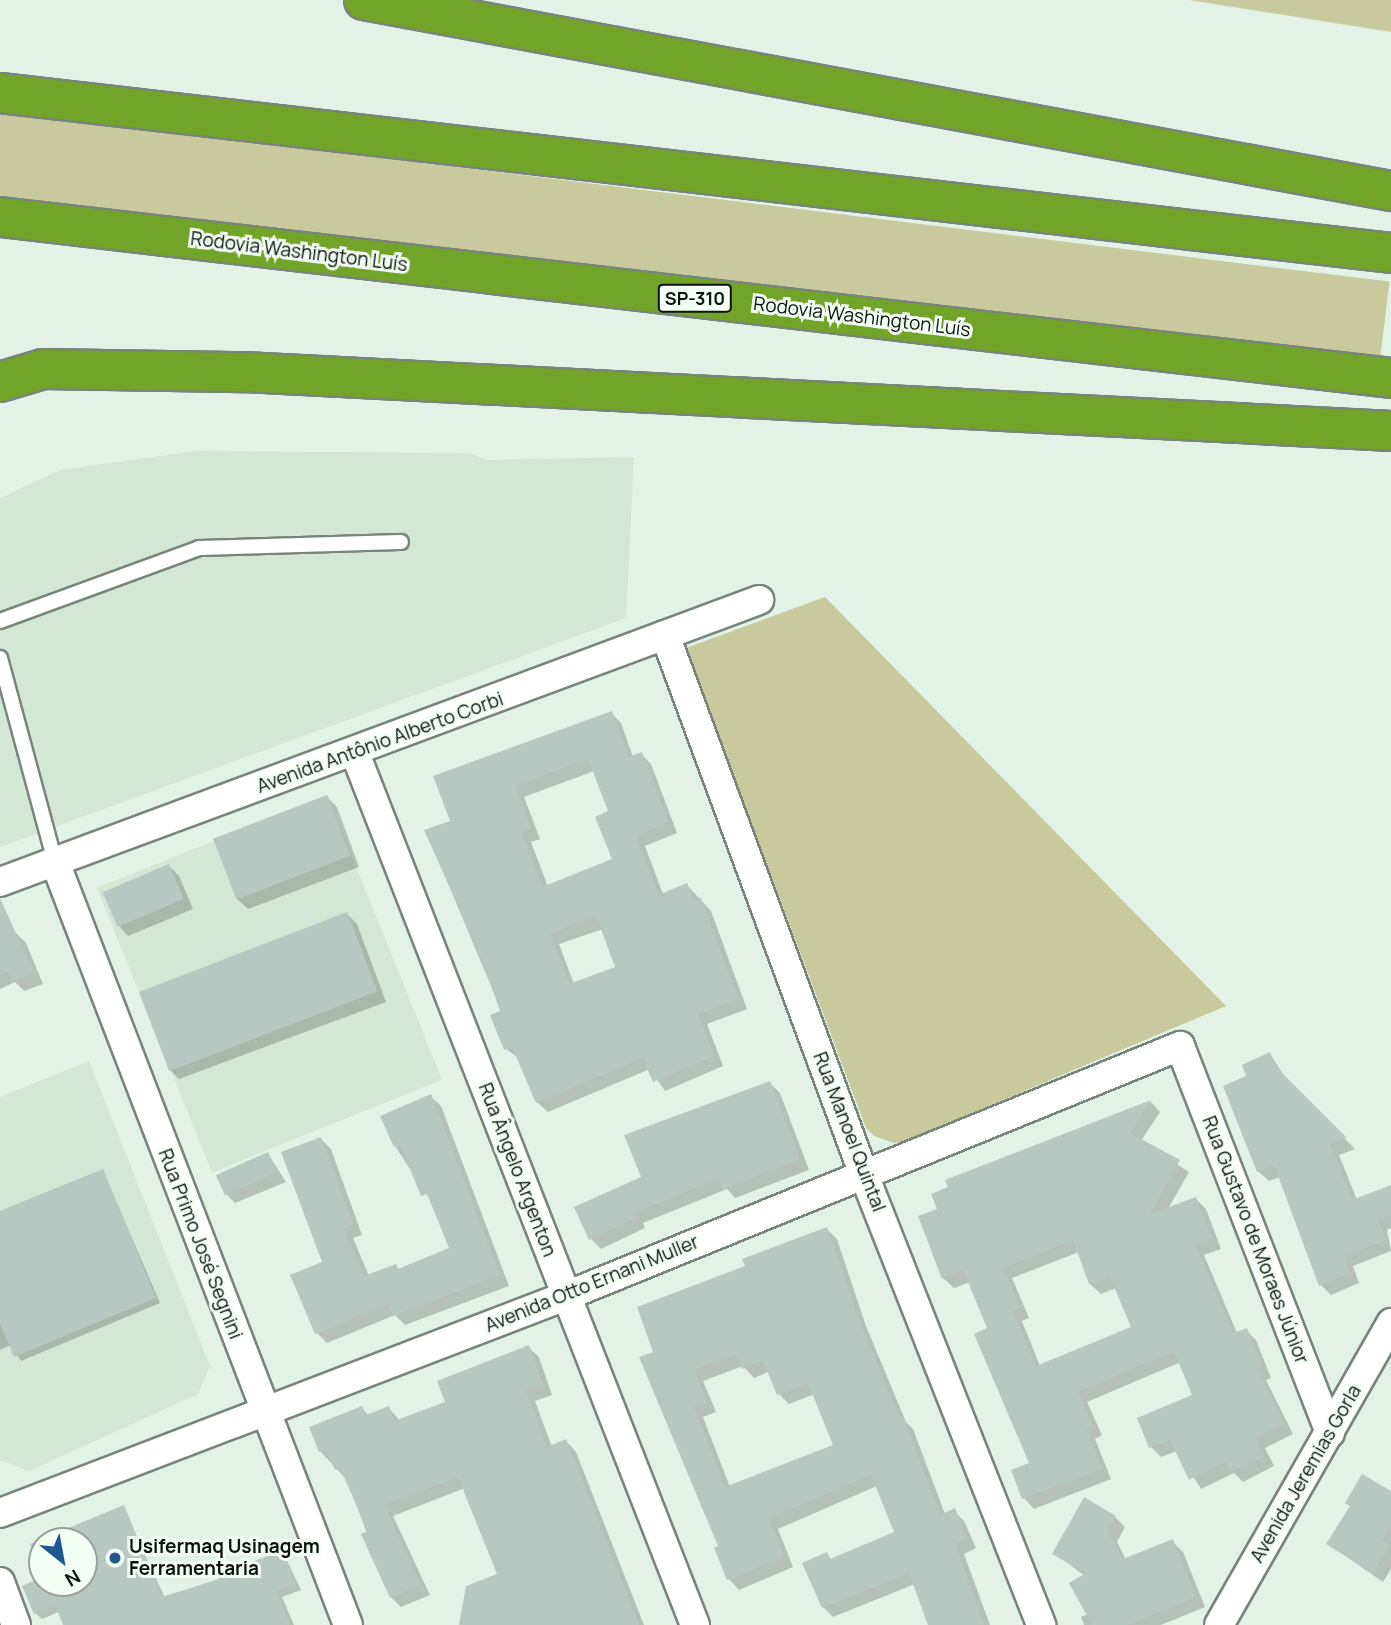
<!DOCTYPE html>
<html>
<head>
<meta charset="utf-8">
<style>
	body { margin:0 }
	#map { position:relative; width:1391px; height:1625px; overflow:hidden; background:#e3f2e6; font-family:Manrope,sans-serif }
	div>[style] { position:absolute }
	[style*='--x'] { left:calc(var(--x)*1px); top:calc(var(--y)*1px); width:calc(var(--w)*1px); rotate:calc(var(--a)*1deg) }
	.built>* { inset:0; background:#d2e7d5; transform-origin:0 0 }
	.green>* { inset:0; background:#c8c99d; transform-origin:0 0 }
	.shadow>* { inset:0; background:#0003 }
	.building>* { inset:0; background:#b5c8c1; transform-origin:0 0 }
	.roads { filter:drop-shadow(2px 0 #78857a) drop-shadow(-2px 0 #78857a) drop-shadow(0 2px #78857a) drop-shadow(0 -2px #78857a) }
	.service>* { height:14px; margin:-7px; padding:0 7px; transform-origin:7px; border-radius:7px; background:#fff }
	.minor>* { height:28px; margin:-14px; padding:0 14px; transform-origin:14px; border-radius:14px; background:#fff }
	.motorway>* { height:38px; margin:-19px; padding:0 19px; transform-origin:19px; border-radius:19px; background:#72a429 }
	.dots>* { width:19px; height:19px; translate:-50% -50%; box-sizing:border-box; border:4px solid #f3fff4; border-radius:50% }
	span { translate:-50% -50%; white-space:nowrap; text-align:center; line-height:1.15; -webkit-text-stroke:6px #f3fff4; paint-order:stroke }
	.shield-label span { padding:2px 5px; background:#f3fff4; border:2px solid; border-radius:5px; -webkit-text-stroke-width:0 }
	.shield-label { font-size:18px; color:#0d120e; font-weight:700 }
	.street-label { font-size:19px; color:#0d120e }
	.poi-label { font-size:19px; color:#0d120e; font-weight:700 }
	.left { translate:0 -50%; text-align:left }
	.north { position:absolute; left:28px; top:1527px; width:70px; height:70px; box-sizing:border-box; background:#f3fff4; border:2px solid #97a098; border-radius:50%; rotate:149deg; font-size:19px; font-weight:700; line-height:28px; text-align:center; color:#0d120e }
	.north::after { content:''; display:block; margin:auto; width:24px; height:32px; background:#20578f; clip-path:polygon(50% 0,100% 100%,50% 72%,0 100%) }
</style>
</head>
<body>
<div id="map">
	<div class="built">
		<i style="clip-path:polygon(196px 451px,470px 453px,486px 460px,634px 457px,626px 618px,0 847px,0 498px,60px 470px)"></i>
		<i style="left:327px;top:795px;width:307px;height:248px;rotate:68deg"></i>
		<i style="clip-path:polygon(89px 1061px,210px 1366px,198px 1394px,29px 1471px,0 1460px,0 1097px)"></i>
	</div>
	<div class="green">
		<i style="clip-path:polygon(1189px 0,1391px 0,1391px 32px)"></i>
		<i style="left:0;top:111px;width:1400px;height:90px;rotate:7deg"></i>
		<i style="clip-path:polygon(825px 597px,1226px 1006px,905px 1141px,894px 1143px,874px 1136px,866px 1128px,686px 648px)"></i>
	</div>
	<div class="shadow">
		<i style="clip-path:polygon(evenodd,611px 713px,621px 723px,633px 757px,641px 754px,651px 764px,677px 833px,645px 846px,663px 894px,687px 885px,711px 911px,747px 1009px,707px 1024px,723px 1066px,665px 1091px,650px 1069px,548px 1112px,537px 1102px,519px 1058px,506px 1049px,502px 1012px,426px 831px,452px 822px,611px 713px,594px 771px,611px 812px,614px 860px,548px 887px,531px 842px,540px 839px,524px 797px,594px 771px,611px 713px,603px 929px,617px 968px,574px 984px,559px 944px,603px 929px)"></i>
		<i style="clip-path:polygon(327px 797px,337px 807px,359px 867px,248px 909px,237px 899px)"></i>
		<i style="clip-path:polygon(169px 866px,179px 876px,193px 909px,128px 936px,118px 925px,104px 892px)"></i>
		<i style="clip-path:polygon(347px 914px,357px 924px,386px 1002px,179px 1079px,169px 1069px)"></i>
		<i style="clip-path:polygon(16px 933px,26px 943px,43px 984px,24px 991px,15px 982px,0 989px,0 939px)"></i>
		<i style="clip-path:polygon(1270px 1054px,1287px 1080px,1355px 1149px,1339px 1155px,1357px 1200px,1391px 1188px,1391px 1228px,1387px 1230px,1391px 1251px,1353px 1266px,1359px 1283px,1331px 1295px,1321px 1285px,1280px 1177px,1269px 1181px,1258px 1171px,1249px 1077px)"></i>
		<i style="clip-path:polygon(770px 1083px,780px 1093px,809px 1170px,735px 1198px,727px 1189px,643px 1223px,645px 1228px,601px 1249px,591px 1239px)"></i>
		<i style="clip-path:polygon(430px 1096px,441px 1106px,509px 1286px,405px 1325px,395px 1315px,327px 1343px,317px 1333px,324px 1263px,321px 1139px,331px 1149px,362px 1235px,353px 1238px,369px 1276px,395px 1266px,400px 1270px,451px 1249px,434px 1206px,395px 1146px)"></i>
		<i style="clip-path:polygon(evenodd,1151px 1102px,1160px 1112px,1141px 1141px,1189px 1172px,1168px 1209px,1196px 1199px,1206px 1209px,1221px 1249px,1204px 1255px,1237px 1333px,1246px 1330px,1256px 1340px,1271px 1378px,1266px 1380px,1293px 1434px,1265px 1448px,1274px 1466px,1243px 1482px,1234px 1473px,1201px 1489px,1177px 1451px,1161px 1457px,1151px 1447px,1194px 1396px,1181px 1362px,1087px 1402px,1102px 1435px,1095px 1439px,1111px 1479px,1034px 1509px,1024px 1498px,1013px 1471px,1031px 1464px,989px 1329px,970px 1282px,954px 1288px,943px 1278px,940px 1210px,950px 1188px,947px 1181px,1151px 1102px,1079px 1252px,1090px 1284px,1101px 1294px,1116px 1288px,1134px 1328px,1040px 1366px,1022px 1321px,1029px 1318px,1012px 1278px,1079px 1252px)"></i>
		<i style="clip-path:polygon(268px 1154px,286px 1182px,235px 1203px,225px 1193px)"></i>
		<i style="clip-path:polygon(103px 1171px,160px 1303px,21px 1361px,11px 1345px,0 1350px,0 1213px)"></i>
		<i style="clip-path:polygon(evenodd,827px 1229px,837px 1239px,866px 1326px,906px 1422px,913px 1429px,945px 1514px,954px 1511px,964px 1521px,976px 1548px,964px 1554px,990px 1625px,929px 1625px,915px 1584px,833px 1617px,823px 1607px,826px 1554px,832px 1560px,897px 1533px,877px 1486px,778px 1529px,793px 1567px,739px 1590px,729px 1579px,656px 1353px,747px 1267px,827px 1229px,743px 1366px,754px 1378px,770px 1371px,779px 1394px,789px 1404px,815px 1394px,835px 1446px,730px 1487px,703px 1417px,716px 1412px,703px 1381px,743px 1366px)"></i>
		<i style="clip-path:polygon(528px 1347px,539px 1357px,552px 1395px,535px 1401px,552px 1447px,566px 1441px,576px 1452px,644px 1625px,499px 1625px,499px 1575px,465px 1488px,393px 1516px,430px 1595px,401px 1607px,391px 1597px,347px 1480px,320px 1451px,362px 1408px,369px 1416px,389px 1408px,400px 1421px,448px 1403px)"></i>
		<i style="clip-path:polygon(1391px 1493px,1391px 1569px,1383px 1582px,1328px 1544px)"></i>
		<i style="clip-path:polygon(123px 1507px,165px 1598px,221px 1581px,283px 1552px,301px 1590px,282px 1597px,294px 1625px,69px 1625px,63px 1610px,42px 1619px,35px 1613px,42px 1579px,42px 1583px,84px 1583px,84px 1541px,42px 1541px,42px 1568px,33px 1545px)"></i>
		<i style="clip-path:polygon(1115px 1517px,1125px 1527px,1117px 1542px,1126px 1560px,1173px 1542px,1183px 1552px,1205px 1607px,1161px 1625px,1084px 1625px,1081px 1617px,1088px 1614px,1085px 1576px,1054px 1553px)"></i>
	</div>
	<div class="building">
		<i style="clip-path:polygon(evenodd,612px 711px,628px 757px,642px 752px,668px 822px,636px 836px,658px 895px,687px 883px,694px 901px,701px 898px,738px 999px,698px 1014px,714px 1056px,653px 1082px,643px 1058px,536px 1103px,512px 1047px,504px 1050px,490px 1015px,500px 1011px,481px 957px,424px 830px,450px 821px,433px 776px,612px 711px,588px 759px,608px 811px,595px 817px,612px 859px,542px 887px,522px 832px,531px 829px,515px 786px,588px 759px,612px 711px,589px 918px,597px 918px,615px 967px,569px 984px,550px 934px,589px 918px)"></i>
		<i style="left:327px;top:795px;width:65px;height:122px;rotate:69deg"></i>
		<i style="left:169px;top:864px;width:38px;height:72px;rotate:67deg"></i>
		<i style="clip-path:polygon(0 898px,34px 973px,12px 982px,8px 972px,0 975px)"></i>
		<i style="left:347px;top:912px;width:85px;height:223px;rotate:69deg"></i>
		<i style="clip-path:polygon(1270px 1052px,1277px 1068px,1347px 1138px,1330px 1144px,1352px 1200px,1391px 1185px,1391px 1214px,1378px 1219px,1386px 1240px,1344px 1256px,1350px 1273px,1319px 1286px,1274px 1165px,1257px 1172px,1223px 1086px,1246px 1076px,1242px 1065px)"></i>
		<i style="clip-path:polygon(770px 1081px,800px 1159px,723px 1189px,719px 1178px,634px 1213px,636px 1218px,589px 1240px,574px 1207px,641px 1177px,624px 1135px)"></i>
		<i style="clip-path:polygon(431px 1094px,500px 1275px,393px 1316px,388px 1304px,315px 1334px,290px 1275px,322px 1262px,281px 1152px,321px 1137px,353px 1224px,344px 1228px,364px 1276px,396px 1264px,398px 1269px,449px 1248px,427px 1194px,421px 1196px,400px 1144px,394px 1147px,380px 1116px)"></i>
		<i style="clip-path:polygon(evenodd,1151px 1100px,1130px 1133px,1180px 1160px,1150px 1214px,1196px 1197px,1212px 1239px,1195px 1245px,1233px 1333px,1247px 1328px,1262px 1367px,1257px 1369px,1284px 1424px,1256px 1437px,1265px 1456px,1231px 1472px,1226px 1462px,1189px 1480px,1170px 1440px,1149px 1448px,1137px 1418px,1192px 1395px,1174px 1351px,1078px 1392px,1093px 1425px,1086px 1429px,1102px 1469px,1022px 1499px,1011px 1470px,1029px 1463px,974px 1334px,987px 1328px,963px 1270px,942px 1279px,918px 1216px,937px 1209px,931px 1194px,948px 1187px,945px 1180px,1151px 1100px,1073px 1240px,1089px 1284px,1110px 1277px,1131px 1327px,1036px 1366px,1013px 1311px,1020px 1308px,1003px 1268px,1073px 1240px)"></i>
		<i style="left:268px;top:1152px;width:22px;height:57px;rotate:66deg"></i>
		<i style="clip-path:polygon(103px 1169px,156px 1298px,14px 1357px,0 1323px,0 1211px)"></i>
		<i style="clip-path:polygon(evenodd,827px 1227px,857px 1315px,900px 1419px,903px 1417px,940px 1515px,955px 1508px,967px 1538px,955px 1543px,984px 1625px,928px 1625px,909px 1573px,822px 1608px,802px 1563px,827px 1552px,830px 1559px,894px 1532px,871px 1475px,769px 1518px,784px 1557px,727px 1580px,714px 1548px,718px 1546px,639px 1357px,653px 1352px,637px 1307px,745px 1266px,742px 1259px,827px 1227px,736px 1354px,742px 1369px,763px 1360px,777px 1395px,808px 1383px,833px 1445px,725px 1487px,694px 1407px,707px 1402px,694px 1370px,736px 1354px)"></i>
		<i style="clip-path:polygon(529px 1345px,543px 1385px,526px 1391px,547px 1447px,566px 1439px,639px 1625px,459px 1625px,466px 1586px,497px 1574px,458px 1477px,384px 1505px,421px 1585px,390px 1598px,361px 1534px,368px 1531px,340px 1468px,335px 1470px,326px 1449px,319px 1452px,309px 1427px,362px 1406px,366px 1415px,389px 1406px,394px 1421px,445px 1402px,437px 1381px)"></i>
		<i style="clip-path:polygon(1362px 1474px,1391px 1491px,1391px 1526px,1382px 1540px,1390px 1545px,1373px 1573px,1326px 1544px,1350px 1506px,1345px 1503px)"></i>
		<i style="clip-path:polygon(1084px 1497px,1116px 1516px,1107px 1531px,1123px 1559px,1173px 1539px,1196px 1597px,1127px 1625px,1092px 1625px,1069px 1583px,1086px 1573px,1052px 1554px)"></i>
		<i style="clip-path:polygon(124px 1505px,162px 1597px,219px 1579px,217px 1575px,283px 1550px,296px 1584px,277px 1591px,290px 1625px,63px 1625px,55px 1605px,34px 1614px,22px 1586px,42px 1577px,42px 1583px,84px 1583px,84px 1541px,42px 1541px,42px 1573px,30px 1544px)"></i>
	</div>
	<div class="roads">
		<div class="service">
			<i style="--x:0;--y:621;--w:212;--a:-20.1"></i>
			<i style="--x:199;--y:548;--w:202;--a:-1.7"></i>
			<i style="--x:0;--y:658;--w:211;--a:74.9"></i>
		</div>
		<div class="minor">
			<i style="--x:665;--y:635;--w:576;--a:69.77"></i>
			<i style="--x:864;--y:1175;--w:484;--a:68.5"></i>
			<i style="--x:355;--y:753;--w:936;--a:68.7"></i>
			<i style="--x:55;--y:862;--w:817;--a:68.99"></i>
			<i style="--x:0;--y:882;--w:810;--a:-20.38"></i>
			<i style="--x:0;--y:1513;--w:606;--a:-20.98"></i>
			<i style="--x:566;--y:1296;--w:663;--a:-22.15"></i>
			<i style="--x:1180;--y:1046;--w:415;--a:68.8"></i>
			<i style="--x:0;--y:1582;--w:46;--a:69.6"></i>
			<i style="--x:1219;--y:1625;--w:348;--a:-60.3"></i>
		</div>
		<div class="motorway">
			<i style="--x:364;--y:0;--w:1045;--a:10.54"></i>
			<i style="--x:0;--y:93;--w:1400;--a:6.56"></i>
			<i style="--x:0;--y:217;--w:1400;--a:6.6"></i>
			<i style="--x:0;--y:382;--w:45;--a:-16.8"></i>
			<i style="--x:43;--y:369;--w:201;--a:0.9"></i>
			<i style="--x:244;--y:372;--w:1149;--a:2.94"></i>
		</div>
	</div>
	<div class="dots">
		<i style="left:115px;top:1558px;background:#20578f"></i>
	</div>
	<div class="shield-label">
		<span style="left:695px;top:298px">SP-310</span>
	</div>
	<div class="street-label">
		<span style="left:299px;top:252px;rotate:7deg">Rodovia Washington Luís</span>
		<span style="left:862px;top:317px;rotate:7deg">Rodovia Washington Luís</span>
		<span style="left:380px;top:743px;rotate:-20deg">Avenida Antônio Alberto Corbi</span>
		<span style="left:849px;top:1132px;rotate:69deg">Rua Manoel Quintal</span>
		<span style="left:517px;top:1170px;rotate:69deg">Rua Ângelo Argenton</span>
		<span style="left:1255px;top:1240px;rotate:69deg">Rua Gustavo de Moraes Júnior</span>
		<span style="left:200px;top:1244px;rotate:69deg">Rua Primo José Segnini</span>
		<span style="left:592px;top:1284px;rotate:-22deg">Avenida Otto Ernani Muller</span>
		<span style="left:1306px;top:1474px;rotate:-60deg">Avenida Jeremias Gorla</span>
	</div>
	<div class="poi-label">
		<span class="left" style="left:129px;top:1558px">Usifermaq Usinagem<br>Ferramentaria</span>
	</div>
	<div class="north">N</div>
</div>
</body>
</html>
